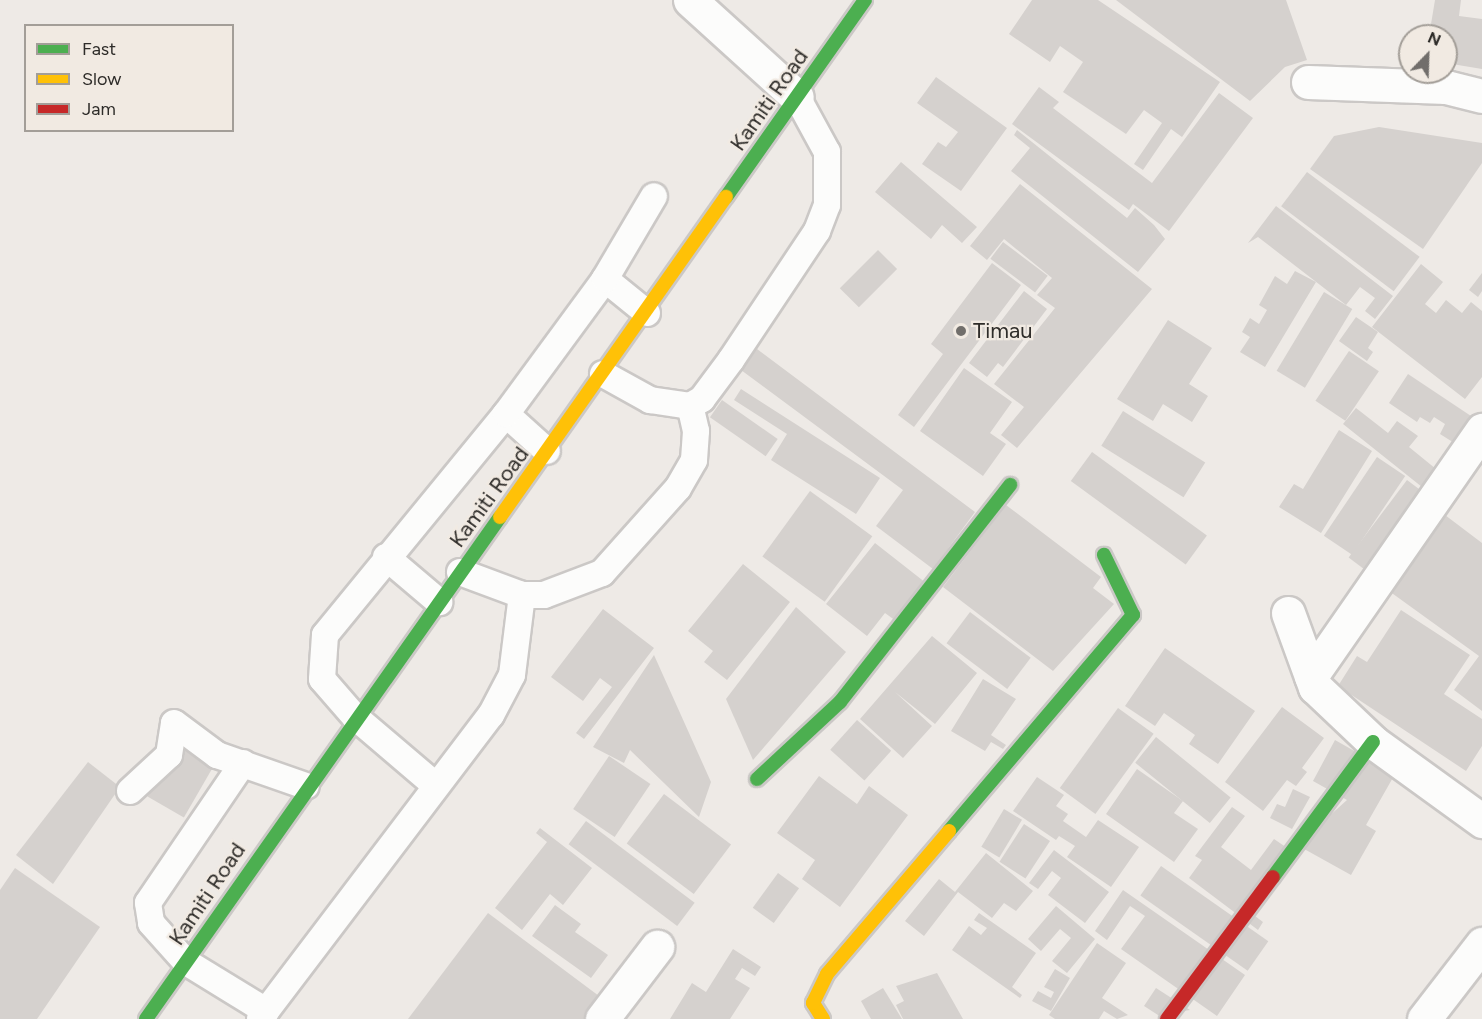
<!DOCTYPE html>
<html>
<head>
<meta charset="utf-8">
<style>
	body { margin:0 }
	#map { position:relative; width:1482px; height:1019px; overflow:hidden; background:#eeeae6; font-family:Figtree,sans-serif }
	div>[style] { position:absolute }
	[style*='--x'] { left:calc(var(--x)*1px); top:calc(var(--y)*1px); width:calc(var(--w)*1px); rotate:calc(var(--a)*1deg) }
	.building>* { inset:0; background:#d5d1ce; transform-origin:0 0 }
	.roads { filter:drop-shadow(2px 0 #cbc8c6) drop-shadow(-2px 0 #cbc8c6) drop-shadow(0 2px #cbc8c6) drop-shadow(0 -2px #cbc8c6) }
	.lane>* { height:26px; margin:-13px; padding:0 13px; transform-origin:13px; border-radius:13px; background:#fcfcfb }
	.street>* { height:33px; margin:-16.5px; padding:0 16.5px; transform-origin:16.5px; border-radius:16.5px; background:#fcfcfb }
	.fast>* { height:14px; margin:-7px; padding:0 7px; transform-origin:7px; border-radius:7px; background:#4caf50 }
	.slow>* { height:14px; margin:-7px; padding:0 7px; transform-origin:7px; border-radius:7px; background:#ffc107 }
	.jam>* { height:14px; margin:-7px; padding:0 7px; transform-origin:7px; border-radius:7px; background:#c62828 }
	.dots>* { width:16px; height:16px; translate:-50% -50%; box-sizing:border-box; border:3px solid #f1eae2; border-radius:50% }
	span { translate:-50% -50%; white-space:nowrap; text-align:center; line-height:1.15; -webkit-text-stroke:4.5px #f1eae2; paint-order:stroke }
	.street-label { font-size:22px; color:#2e2c29 }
	.poi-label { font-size:22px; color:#2e2c29 }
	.left { translate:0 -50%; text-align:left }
	.legend { position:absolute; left:24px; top:24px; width:210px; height:108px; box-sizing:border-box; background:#f1eae2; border:2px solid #a39e98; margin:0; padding:8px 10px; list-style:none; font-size:18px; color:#2e2c29 }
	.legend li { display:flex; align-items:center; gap:12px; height:30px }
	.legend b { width:30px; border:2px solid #a39e98 }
	.north { position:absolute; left:1398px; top:24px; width:60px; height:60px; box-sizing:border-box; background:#f1eae2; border:2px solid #a39e98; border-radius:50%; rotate:23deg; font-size:16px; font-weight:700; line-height:24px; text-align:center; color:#2e2c29 }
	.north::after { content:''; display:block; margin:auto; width:21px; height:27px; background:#716e6b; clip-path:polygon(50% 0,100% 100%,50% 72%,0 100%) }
</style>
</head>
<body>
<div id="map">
	<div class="building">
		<i style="clip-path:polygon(1032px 0,1098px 0,1220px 82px,1182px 137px,1171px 129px,1143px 170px,1134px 164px,1162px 123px,1144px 110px,1126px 134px,1063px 92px,1083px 62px,1060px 46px,1050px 62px,1009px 34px)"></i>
		<i style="clip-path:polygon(1116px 0,1286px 0,1307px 60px,1285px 67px,1250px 101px)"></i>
		<i style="clip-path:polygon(1435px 0,1461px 0,1459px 16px,1482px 19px,1482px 69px,1446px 63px,1446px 36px,1429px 36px)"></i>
		<i style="clip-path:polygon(936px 77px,1007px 128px,961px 191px,922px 164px,938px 142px,946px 147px,958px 132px,917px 103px)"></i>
		<i style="clip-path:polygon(1039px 87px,1059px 102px,1053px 108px,1152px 183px,1219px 93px,1253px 118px,1169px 231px,1133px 204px,1129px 210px,1012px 124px)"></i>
		<i style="clip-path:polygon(1379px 127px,1482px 143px,1482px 163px,1423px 249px,1310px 169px,1334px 136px)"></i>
		<i style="clip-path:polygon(1017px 130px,1127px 218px,1135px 208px,1154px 225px,1165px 239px,1138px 272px,1011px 171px,1030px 148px,1014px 135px)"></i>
		<i style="clip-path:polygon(901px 162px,977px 227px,962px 243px,942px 225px,931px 239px,875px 192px)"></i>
		<i style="left:1307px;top:172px;width:141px;height:43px;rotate:37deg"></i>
		<i style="clip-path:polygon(1020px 184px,1152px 289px,1017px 448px,1001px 435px,1024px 407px,994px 384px,1055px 308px,1037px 295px,1052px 278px,1004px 239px,987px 260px,970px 246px)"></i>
		<i style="clip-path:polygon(1276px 206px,1393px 296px,1375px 319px,1365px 311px,1375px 298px,1360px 287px,1346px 305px,1258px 237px,1248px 243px)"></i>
		<i style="left:1003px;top:242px;width:56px;height:21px;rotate:37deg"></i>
		<i style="left:878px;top:250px;width:27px;height:54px;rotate:45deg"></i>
		<i style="clip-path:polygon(992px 263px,1021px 285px,914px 427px,898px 415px,943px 354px,931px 344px)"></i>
		<i style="clip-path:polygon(1421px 264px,1443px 282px,1425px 304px,1436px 313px,1446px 300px,1462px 313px,1471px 302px,1482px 311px,1482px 377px,1465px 399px,1372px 327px)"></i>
		<i style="clip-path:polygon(1295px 271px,1316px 282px,1265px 367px,1240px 352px,1250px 337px,1242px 332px,1250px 318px,1259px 324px,1267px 310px,1259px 305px,1275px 276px,1287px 284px)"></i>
		<i style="clip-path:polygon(1482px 273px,1482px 291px,1478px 297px,1469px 290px)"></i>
		<i style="clip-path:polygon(1024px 291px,1047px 309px,1003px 367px,998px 363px,987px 377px,969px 363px)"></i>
		<i style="left:1324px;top:292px;width:33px;height:92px;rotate:31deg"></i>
		<i style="clip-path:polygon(1356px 317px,1378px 332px,1368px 348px,1373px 352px,1367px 361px,1339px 341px)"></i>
		<i style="clip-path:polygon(1168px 320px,1212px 348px,1189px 384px,1208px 396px,1192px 422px,1163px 404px,1153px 421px,1117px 399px)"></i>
		<i style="clip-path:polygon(757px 349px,975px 512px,933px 569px,876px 526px,903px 490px,741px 370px)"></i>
		<i style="left:1349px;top:351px;width:36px;height:60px;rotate:34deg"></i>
		<i style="clip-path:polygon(964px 368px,1012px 402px,990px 433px,1006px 444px,983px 476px,920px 431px)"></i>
		<i style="clip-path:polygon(1408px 374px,1477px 420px,1459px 446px,1440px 434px,1445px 424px,1434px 417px,1430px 423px,1420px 417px,1417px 422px,1389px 403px)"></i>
		<i style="clip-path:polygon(741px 389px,880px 478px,856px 514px,771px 460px,787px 434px,734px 400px)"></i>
		<i style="left:722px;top:400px;width:68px;height:21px;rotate:35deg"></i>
		<i style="clip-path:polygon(1356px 408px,1388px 433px,1397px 421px,1418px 436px,1409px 447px,1436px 469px,1422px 487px,1343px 424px)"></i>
		<i style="left:1123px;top:411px;width:97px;height:41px;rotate:32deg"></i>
		<i style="clip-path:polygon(1339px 430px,1372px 451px,1321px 533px,1279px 507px,1294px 484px,1303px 489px)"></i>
		<i style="left:1092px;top:452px;width:142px;height:36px;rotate:36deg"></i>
		<i style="left:1377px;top:457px;width:34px;height:95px;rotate:34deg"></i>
		<i style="left:1407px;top:480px;width:40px;height:97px;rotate:37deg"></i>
		<i style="left:810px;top:491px;width:77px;height:81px;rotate:36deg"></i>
		<i style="clip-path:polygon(1006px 505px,1101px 577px,1093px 588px,1114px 604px,1053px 671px,943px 587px)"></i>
		<i style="clip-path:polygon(1445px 515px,1482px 543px,1482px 711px,1454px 690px,1479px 656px,1389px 591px)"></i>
		<i style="clip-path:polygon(875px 543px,926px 583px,896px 621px,885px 613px,867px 636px,826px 604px)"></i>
		<i style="clip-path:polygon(743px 564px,790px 602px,727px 680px,704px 662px,713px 651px,688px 631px)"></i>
		<i style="clip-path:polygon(796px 607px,846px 652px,753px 760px,726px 699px)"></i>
		<i style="clip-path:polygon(603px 609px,654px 648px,584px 739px,576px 733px,612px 687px,600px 678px,583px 701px,551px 677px)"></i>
		<i style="clip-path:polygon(1401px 610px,1470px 655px,1444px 694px,1482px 719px,1482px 746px,1466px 771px,1338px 686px,1357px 656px,1367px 662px)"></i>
		<i style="left:970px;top:612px;width:76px;height:39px;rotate:37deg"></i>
		<i style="clip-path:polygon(932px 636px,977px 673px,935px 724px,895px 692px,932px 726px,903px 758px,860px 719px)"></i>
		<i style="clip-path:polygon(1165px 648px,1255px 711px,1218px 764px,1189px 744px,1195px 735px,1164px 713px,1155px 726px,1125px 706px)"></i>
		<i style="clip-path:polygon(654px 655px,711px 782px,699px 817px,630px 750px,624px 763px,593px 747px)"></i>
		<i style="clip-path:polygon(983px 679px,1016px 699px,991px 735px,1006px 745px,1003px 749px,991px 742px,985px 751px,951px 731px)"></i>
		<i style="clip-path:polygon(1282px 707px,1324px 738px,1302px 768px,1307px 772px,1296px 786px,1287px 780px,1263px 811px,1225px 782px)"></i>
		<i style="left:1118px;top:708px;width:44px;height:99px;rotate:36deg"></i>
		<i style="left:857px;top:720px;width:46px;height:40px;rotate:42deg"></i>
		<i style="left:1156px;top:737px;width:96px;height:33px;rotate:39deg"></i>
		<i style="clip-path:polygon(1335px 740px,1395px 774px,1366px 825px,1376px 831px,1351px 875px,1297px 845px,1347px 800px,1313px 781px)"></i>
		<i style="left:179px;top:742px;width:42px;height:63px;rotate:30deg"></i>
		<i style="left:609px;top:756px;width:50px;height:64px;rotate:34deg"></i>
		<i style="clip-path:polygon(88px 762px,120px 787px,53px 884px,16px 855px)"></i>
		<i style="clip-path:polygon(1137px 769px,1183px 801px,1174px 813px,1198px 829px,1174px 862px,1106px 814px)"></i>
		<i style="clip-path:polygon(819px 776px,857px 804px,869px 786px,908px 815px,840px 907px,802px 879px,815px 860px,777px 833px)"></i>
		<i style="clip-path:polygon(1037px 777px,1064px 795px,1056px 806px,1068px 814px,1063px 821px,1086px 837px,1098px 820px,1139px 847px,1111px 887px,1067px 857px,1075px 846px,1059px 836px,1056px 840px,1013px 811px)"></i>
		<i style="clip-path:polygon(1293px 789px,1310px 797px,1292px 829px,1270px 818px,1277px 804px,1285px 807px)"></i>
		<i style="left:664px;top:794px;width:84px;height:62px;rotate:37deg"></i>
		<i style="clip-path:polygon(1232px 807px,1245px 816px,1221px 847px,1251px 870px,1274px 839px,1296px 854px,1251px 913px,1263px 922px,1258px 930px,1189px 878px,1202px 860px,1195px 856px)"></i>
		<i style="left:1004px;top:809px;width:21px;height:44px;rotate:31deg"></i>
		<i style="left:586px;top:821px;width:136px;height:29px;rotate:37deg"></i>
		<i style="left:1024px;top:824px;width:31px;height:45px;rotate:33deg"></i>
		<i style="clip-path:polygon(540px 828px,592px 868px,563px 905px,550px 894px,522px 930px,495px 908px,547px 842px,536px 833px)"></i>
		<i style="clip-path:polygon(1054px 850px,1109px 892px,1085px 923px,1048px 895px,1061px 878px,1052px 871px,1038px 889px,1029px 883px)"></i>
		<i style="clip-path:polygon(986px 853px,1033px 891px,1016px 911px,1004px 903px,992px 918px,958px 892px,924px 936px,905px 921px,939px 879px,955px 892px)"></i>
		<i style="left:1161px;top:866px;width:131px;height:36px;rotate:35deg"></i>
		<i style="clip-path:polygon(15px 868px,100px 927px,37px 1019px,0 1019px,0 890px)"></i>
		<i style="left:778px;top:873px;width:26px;height:43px;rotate:36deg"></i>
		<i style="clip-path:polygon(1123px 890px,1245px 975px,1217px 1016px,1121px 949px,1145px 916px,1130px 906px,1107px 940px,1095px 931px)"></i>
		<i style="clip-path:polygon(555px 905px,581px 924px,575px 932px,608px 955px,591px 978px,532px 936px)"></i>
		<i style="clip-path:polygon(1056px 906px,1095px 939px,1067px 973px,1052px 961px,1071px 938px,1060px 929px,1041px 951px,1028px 939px)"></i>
		<i style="clip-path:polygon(488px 913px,603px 999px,588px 1019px,408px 1019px)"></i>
		<i style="clip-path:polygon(979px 913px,1036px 953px,1012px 987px,1022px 995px,1020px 998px,952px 950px,969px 926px,981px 935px,987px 928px,974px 920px)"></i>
		<i style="clip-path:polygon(1097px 943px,1126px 963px,1102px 998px,1128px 1015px,1117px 1019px,1104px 1011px,1099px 1019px,1055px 1019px,1049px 1015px)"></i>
		<i style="clip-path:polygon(733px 949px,761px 967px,755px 976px,742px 968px,735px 979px,750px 988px,730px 1019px,670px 1019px,692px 983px,706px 992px)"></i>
		<i style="clip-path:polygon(1055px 969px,1070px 978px,1051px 1011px,1032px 1001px,1038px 991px,1051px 998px,1054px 992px,1044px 987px)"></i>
		<i style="clip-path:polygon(937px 973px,963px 1019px,903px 1019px,896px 1005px,904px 1001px,896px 986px)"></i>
		<i style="clip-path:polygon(883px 988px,902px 1019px,871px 1019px,861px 1001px)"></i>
		<i style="clip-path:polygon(1156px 988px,1190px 1010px,1158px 1015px,1144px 1006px)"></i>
	</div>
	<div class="roads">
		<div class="lane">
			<i style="--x:605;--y:279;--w:54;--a:39"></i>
			<i style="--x:603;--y:374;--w:54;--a:29"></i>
			<i style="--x:650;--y:400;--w:40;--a:8.5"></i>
			<i style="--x:690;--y:406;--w:14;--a:-30"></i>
			<i style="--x:702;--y:399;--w:49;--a:-53.4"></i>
			<i style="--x:731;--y:360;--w:155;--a:-56.3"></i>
			<i style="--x:817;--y:231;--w:28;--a:-69"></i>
			<i style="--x:827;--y:205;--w:53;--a:-90"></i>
			<i style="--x:827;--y:152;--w:63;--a:-118.6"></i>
			<i style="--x:506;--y:414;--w:55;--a:42.1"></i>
			<i style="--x:386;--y:557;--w:70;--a:40.3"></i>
			<i style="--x:460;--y:572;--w:66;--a:20.4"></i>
			<i style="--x:522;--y:595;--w:22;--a:0"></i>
			<i style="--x:544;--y:595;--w:62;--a:-20.8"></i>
			<i style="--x:602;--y:573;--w:114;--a:-48.2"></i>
			<i style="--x:678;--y:488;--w:32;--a:-60"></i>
			<i style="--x:694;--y:460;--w:29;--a:-86"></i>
			<i style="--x:696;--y:431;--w:26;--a:-103"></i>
			<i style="--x:243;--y:763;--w:169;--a:124.2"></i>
			<i style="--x:148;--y:903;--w:20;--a:81"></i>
			<i style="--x:151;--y:923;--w:52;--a:48.1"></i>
			<i style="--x:186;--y:962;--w:94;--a:31.5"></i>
			<i style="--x:435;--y:785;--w:105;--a:-139.6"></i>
			<i style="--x:355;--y:717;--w:50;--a:-131"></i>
			<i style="--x:322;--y:679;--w:44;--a:-86.1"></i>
			<i style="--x:325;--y:635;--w:286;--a:-50.7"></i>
			<i style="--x:506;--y:414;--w:167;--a:-53.7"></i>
			<i style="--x:605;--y:279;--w:96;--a:-59.4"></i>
			<i style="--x:130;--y:791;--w:53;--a:-42.7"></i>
			<i style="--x:169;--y:755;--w:32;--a:-81"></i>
			<i style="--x:174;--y:723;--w:54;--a:36.7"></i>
			<i style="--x:217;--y:755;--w:94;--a:19.2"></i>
			<i style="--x:260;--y:1019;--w:382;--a:-52.8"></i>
			<i style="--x:491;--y:715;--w:45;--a:-62.3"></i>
			<i style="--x:512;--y:675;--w:81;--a:-82.9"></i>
		</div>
		<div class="street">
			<i style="--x:690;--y:0;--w:144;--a:42.2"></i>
			<i style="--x:1308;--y:82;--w:138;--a:2.1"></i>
			<i style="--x:1446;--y:87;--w:37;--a:14"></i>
			<i style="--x:1288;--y:613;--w:79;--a:70"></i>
			<i style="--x:1315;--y:687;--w:80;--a:43.5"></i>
			<i style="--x:1373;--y:742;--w:135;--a:35.9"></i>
			<i style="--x:1311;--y:676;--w:300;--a:-55.2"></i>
			<i style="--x:602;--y:1019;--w:91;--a:-52.6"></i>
			<i style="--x:1424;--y:1019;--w:95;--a:-52.3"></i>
		</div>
		<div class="fast">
			<i style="--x:726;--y:197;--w:241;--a:-54.8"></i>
			<i style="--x:757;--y:779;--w:113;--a:-42.9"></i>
			<i style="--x:840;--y:702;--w:276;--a:-51.9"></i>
			<i style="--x:949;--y:831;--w:284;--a:-49.6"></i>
			<i style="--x:1133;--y:615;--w:67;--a:-115.8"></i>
			<i style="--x:1273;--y:877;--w:168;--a:-53.5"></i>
			<i style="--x:146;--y:1019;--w:614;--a:-54.81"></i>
		</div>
		<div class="slow">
			<i style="--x:500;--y:517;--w:392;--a:-54.8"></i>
			<i style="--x:823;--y:1019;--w:19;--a:-122"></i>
			<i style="--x:813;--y:1003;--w:32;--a:-64"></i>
			<i style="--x:827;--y:974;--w:188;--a:-49.5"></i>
		</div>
		<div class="jam">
			<i style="--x:1167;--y:1019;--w:177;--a:-53.3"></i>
		</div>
	</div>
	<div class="dots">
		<i style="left:961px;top:331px;background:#716e6b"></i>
	</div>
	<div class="street-label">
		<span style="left:769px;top:100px;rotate:-55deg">Kamiti Road</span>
		<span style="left:489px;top:497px;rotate:-54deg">Kamiti Road</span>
		<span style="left:207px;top:894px;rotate:-56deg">Kamiti Road</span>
	</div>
	<div class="poi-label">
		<span class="left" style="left:973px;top:331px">Timau</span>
	</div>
	<ul class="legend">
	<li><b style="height:8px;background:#4caf50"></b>Fast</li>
	<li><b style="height:8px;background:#ffc107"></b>Slow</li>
	<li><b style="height:8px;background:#c62828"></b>Jam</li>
	</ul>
	<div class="north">N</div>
</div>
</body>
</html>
